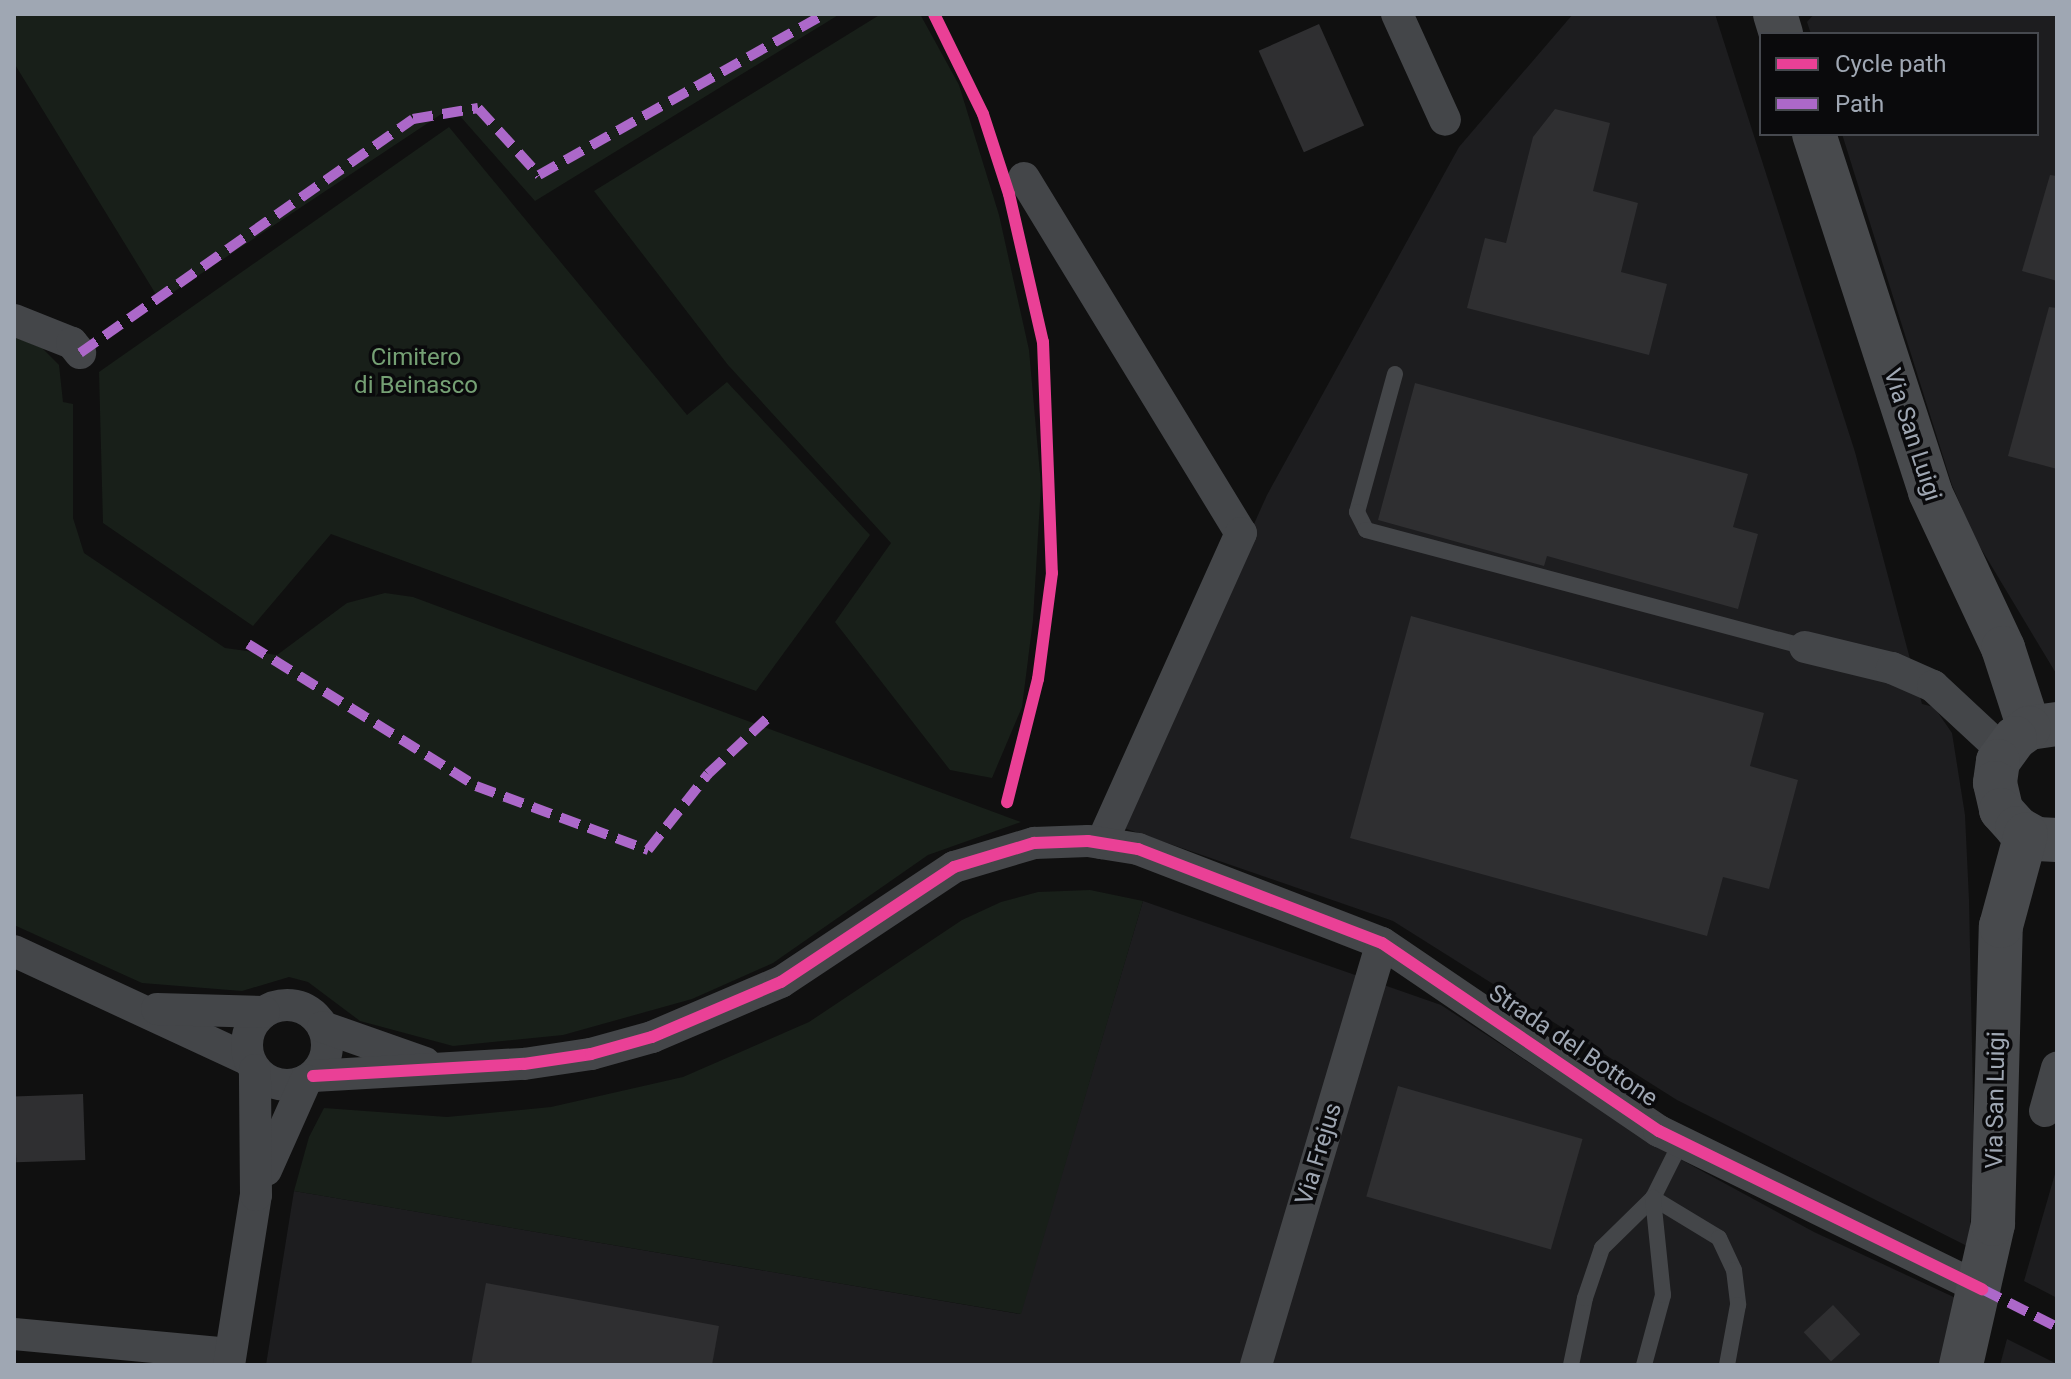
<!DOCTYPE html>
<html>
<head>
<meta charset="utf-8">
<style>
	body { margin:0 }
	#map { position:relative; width:2071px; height:1379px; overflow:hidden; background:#101010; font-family:Roboto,sans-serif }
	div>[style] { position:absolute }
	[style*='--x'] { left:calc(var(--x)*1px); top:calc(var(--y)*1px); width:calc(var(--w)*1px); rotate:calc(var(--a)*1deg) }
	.built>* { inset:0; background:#1d1d1f }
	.green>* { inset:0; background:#181f19 }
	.building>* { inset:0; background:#2f2f31; transform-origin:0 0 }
	.lane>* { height:16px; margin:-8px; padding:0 8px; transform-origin:8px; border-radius:8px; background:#444649 }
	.street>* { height:32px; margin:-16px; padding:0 16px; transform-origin:16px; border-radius:16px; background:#444649 }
	.street>.ring { margin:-16px; padding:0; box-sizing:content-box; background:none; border:32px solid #444649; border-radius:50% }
	.secondary>* { height:44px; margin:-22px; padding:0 22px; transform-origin:22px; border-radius:22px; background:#484a4d }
	.quiet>* { height:10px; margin-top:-5px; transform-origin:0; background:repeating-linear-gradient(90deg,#ac68c9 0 20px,transparent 0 30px) }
	.cycleway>* { height:12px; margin:-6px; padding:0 6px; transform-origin:6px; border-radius:6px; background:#ea4096 }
	span { translate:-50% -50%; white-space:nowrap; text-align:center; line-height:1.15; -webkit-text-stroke:7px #0a0a0c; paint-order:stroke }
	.park-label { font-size:24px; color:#75a074 }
	.street-label { font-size:24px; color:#9fa7b3 }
	.frame { position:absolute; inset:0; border:16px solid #9fa7b3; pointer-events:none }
	.legend { position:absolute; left:1759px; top:32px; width:280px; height:104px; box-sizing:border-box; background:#0a0a0c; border:2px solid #46494f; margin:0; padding:10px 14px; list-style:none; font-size:24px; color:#9fa7b3 }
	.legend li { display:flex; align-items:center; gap:16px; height:40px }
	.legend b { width:40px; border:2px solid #46494f }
</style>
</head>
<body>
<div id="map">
	<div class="built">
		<i style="clip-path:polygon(1573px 14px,1715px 14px,1855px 452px,1922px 704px,1934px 707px,1952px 733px,1965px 815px,1969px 900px,1974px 1144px,1969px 1247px,1677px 1100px,1393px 921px,1118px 826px,1267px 495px,1459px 147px)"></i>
		<i style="clip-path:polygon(1814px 14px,2057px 14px,2057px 675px,1974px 537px,1952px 485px,1842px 134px,2037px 134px,2037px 34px,1811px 34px,1807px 22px)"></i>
		<i style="clip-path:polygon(1143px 901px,1441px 1005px,1656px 1146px,1814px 1232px,1960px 1300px,1944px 1365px,266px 1365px,294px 1191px,1020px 1314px)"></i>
		<i style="clip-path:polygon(2057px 1167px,2057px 1298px,2024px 1281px)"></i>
		<i style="clip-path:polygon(2007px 1339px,2057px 1364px,2057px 1365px,2000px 1365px)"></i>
	</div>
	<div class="green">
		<i style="clip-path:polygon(14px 14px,840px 14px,535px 201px,452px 107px,160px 301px,14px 63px)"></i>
		<i style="clip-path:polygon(881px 14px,920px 14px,959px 85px,999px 215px,1029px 350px,1041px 485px,1033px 620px,1022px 707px,992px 778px,950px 770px,835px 622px,891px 543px,728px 365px,594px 191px)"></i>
		<i style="clip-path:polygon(449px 127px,687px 415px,727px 382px,870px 535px,756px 691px,331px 534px,253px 626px,103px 523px,99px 372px)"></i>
		<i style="clip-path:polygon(14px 337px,42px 348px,59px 365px,63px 402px,73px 404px,73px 518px,84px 553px,225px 648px,277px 655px,347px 603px,385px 593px,413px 597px,1021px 822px,928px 855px,773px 963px,692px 999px,563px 1035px,453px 1046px,360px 1021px,308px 982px,289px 977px,242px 991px,142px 983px,14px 925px)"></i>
		<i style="clip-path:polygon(1090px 890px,1143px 901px,1021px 1314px,294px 1191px,309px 1137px,324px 1108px,447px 1117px,551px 1107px,683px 1077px,809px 1022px,962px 920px,1001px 902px,1038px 892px)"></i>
	</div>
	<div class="building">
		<i style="left:1319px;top:24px;width:111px;height:66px;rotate:66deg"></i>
		<i style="clip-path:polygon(1555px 109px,1610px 123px,1593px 191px,1638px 203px,1621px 272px,1667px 284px,1649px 355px,1467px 308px,1485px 238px,1506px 243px,1533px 137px)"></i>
		<i style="clip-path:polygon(2050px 175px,2057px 176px,2057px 281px,2022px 271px)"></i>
		<i style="clip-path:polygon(2049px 307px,2057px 308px,2057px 469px,2008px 456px)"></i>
		<i style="clip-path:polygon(1415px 383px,1748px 474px,1733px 527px,1758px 534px,1738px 609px,1547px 556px,1544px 566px,1378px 520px)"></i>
		<i style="clip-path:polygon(1411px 616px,1764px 713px,1750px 766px,1798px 780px,1769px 889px,1723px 877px,1707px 936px,1350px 838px)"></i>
		<i style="left:1398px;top:1086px;width:192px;height:115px;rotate:16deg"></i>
		<i style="left:83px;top:1094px;width:66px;height:69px;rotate:88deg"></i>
		<i style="clip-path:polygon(486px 1283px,719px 1326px,712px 1365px,471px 1365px)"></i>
		<i style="left:1833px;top:1305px;width:40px;height:40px;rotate:47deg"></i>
	</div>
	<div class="lane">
		<i style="--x:1395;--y:374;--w:143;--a:105.4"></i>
		<i style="--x:1357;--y:512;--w:20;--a:63"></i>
		<i style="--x:1366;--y:530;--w:454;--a:14.9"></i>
		<i style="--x:1653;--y:1198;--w:77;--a:31.2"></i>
		<i style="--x:1719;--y:1238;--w:35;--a:65"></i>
		<i style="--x:1734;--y:1270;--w:35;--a:83"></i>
		<i style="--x:1738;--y:1305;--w:61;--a:100.4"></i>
		<i style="--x:1571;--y:1365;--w:68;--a:-78.2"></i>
		<i style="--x:1585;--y:1298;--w:53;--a:-71.2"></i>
		<i style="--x:1602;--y:1248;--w:71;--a:-44.4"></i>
		<i style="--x:1653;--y:1198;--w:63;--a:-63.4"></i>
		<i style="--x:1644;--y:1365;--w:73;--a:-74.8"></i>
		<i style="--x:1663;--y:1295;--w:98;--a:-95.9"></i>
	</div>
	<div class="street">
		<i style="--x:1397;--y:14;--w:116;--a:65.6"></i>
		<i style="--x:1024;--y:178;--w:416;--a:58.6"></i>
		<i style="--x:1241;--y:533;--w:340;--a:114.2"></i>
		<i style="--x:14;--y:320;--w:62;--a:21.6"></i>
		<i style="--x:72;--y:343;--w:13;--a:51"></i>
		<i style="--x:1805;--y:647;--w:89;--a:13.6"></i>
		<i style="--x:1892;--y:668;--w:45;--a:23.7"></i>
		<i style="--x:1933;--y:686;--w:96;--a:42.9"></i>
		<i style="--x:14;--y:951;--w:259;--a:24.9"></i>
		<i class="ring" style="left:247px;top:1005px;width:48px;height:48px"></i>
		<i style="--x:157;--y:1009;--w:107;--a:1.6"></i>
		<i style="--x:323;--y:1027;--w:108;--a:19.4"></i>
		<i style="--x:313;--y:1076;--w:211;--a:-3.3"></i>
		<i style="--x:524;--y:1064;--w:68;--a:-8.5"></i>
		<i style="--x:591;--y:1054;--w:63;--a:-15.6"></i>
		<i style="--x:652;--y:1037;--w:140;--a:-23.1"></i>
		<i style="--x:781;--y:982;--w:208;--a:-33.6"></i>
		<i style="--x:954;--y:867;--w:84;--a:-16.7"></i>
		<i style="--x:1034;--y:843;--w:54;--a:-2.1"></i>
		<i style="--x:1088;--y:841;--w:51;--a:9.1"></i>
		<i style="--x:1138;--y:849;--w:261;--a:21.1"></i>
		<i style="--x:1382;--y:943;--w:335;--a:34.2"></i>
		<i style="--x:1659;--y:1131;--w:360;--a:26.1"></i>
		<i style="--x:2045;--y:1111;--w:45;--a:-74.4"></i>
		<i style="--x:266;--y:1170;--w:98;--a:-66"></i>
		<i style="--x:14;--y:1334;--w:217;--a:5.3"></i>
		<i style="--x:229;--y:1365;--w:172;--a:-81"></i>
		<i style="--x:256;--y:1195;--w:125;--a:-90.5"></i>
		<i style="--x:1256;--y:1365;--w:440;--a:-73.4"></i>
	</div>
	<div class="secondary">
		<i style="--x:1775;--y:14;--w:21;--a:73"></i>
		<i style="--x:1814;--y:134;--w:376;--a:72"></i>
		<i style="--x:1930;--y:492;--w:172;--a:64.9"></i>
		<i style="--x:2003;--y:648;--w:84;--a:72"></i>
		<i style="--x:2057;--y:724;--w:28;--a:172"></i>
		<i style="--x:2029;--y:728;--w:17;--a:144"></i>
		<i style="--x:2015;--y:738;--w:29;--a:126"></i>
		<i style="--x:1998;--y:761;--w:22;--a:98"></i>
		<i style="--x:1995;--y:783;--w:28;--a:77"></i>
		<i style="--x:2001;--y:810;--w:24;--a:48"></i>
		<i style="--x:2017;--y:828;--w:23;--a:29"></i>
		<i style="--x:2037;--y:839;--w:20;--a:3"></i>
		<i style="--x:1961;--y:1365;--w:145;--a:-77.2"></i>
		<i style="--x:1993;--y:1224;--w:298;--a:-88.5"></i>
		<i style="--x:2001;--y:926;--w:95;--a:-74.8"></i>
	</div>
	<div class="quiet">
		<i style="--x:80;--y:353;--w:407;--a:-35.1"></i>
		<i style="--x:413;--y:119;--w:66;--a:-9.6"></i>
		<i style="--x:478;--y:108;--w:91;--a:47.7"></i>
		<i style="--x:539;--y:175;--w:328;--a:-29.4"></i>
		<i style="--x:248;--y:644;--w:269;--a:31.9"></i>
		<i style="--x:476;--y:786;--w:184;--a:20.4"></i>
		<i style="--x:648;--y:850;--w:97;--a:-51.7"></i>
		<i style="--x:708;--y:774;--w:88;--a:-43.2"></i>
		<i style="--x:1982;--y:1289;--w:84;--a:26.9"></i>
	</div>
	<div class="cycleway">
		<i style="--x:934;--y:14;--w:111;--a:63.9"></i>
		<i style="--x:983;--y:114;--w:84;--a:72"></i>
		<i style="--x:1009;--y:194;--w:152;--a:77.1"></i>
		<i style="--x:1043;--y:342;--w:231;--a:87.8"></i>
		<i style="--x:1052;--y:573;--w:107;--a:97.5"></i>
		<i style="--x:1038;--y:679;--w:127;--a:104.1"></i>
		<i style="--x:313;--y:1076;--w:211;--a:-3.3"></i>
		<i style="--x:524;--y:1064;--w:68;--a:-8.5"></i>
		<i style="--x:591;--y:1054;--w:63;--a:-15.6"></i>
		<i style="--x:652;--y:1037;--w:140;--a:-23.1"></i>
		<i style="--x:781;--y:982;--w:208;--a:-33.6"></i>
		<i style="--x:954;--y:867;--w:84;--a:-16.7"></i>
		<i style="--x:1034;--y:843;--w:54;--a:-2.1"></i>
		<i style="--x:1088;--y:841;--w:51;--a:9.1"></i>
		<i style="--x:1138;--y:849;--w:261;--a:21.1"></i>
		<i style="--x:1382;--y:943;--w:335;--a:34.2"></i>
		<i style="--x:1659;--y:1131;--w:360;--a:26.1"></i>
	</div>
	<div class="park-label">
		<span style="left:416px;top:372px">Cimitero<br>di Beinasco</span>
	</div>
	<div class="street-label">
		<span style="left:1912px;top:435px;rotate:72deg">Via San Luigi</span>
		<span style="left:1573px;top:1046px;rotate:34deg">Strada del Bottone</span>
		<span style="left:1996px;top:1100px;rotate:-89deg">Via San Luigi</span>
		<span style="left:1319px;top:1154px;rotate:-73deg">Via Frejus</span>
	</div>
	<div class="frame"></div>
	<ul class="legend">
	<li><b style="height:10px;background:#ea4096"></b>Cycle path</li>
	<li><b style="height:10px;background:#ac68c9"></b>Path</li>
	</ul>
</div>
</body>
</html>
